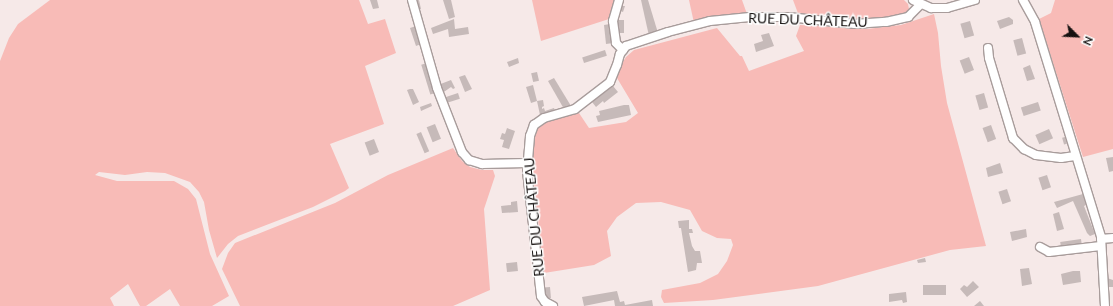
<!DOCTYPE html>
<html>
<head>
<meta charset="utf-8">
<style>
	body { margin:0 }
	#map { position:relative; width:1113px; height:306px; overflow:hidden; background:#f6e9e8; font-family:Lato,sans-serif }
	div>[style] { position:absolute }
	[style*='--x'] { left:calc(var(--x)*1px); top:calc(var(--y)*1px); width:calc(var(--w)*1px); rotate:calc(var(--a)*1deg) }
	.green>* { inset:0; background:#f8bbb7 }
	.building>* { inset:0; background:#c6bab9; transform-origin:0 0 }
	.roads { filter:drop-shadow(1px 0 #a89c9b) drop-shadow(-1px 0 #a89c9b) drop-shadow(0 1px #a89c9b) drop-shadow(0 -1px #a89c9b) }
	.street>* { height:8px; margin:-4px; padding:0 4px; transform-origin:4px; border-radius:4px; background:#fff }
	span { translate:-50% -50%; white-space:nowrap; text-align:center; line-height:1.15; -webkit-text-stroke:3px #fff; paint-order:stroke }
	.street-label { font-size:14px; color:#161211 }
	.north { position:absolute; left:1057px; top:16px; width:40px; height:40px; -webkit-text-stroke:3px #fff; paint-order:stroke; rotate:114deg; font-size:11px; font-weight:700; line-height:16px; text-align:center; color:#161211 }
	.north::after { content:''; display:block; margin:auto; width:14px; height:18px; background:#161211; clip-path:polygon(50% 0,100% 100%,50% 72%,0 100%) }
</style>
</head>
<body>
<div id="map">
	<div class="green">
		<i style="clip-path:polygon(50px 0,359px 0,368px 24px,385px 19px,396px 53px,365px 66px,384px 124px,330px 144px,349px 188px,345px 191px,313px 207px,238px 236px,228px 244px,217px 258px,209px 230px,204px 202px,199px 192px,190px 182px,165px 173px,147px 172px,125px 175px,99px 172px,95px 175px,117px 181px,174px 181px,188px 189px,196px 199px,210px 254px,229px 296px,212px 306px,180px 306px,170px 289px,146px 306px,140px 306px,128px 284px,110px 298px,114px 306px,0 306px,0 61px,9px 38px,18px 24px)"></i>
		<i style="clip-path:polygon(532px 0,617px 0,609px 19px,541px 41px)"></i>
		<i style="clip-path:polygon(689px 0,742px 0,747px 14px,694px 23px)"></i>
		<i style="clip-path:polygon(793px 0,904px 0,908px 4px,909px 9px,905px 14px,896px 18px,868px 21px,825px 18px,799px 16px)"></i>
		<i style="clip-path:polygon(1055px 0,1113px 0,1113px 149px,1083px 157px,1039px 19px,1051px 13px)"></i>
		<i style="clip-path:polygon(934px 14px,938px 33px,941px 66px,947px 103px,986px 246px,950px 250px,818px 286px,713px 300px,664px 303px,661px 297px,662px 290px,700px 283px,718px 274px,727px 261px,733px 245px,731px 239px,717px 238px,702px 231px,690px 210px,661px 202px,636px 203px,617px 217px,607px 231px,611px 256px,594px 265px,544px 273px,531px 157px,534px 134px,538px 124px,553px 118px,579px 113px,589px 128px,626px 122px,638px 113px,617px 78px,619px 68px,626px 57px,634px 50px,717px 28px,740px 56px,742px 56px,749px 71px,804px 51px,796px 36px,800px 25px,867px 29px,901px 25px)"></i>
		<i style="clip-path:polygon(453px 148px,462px 161px,470px 167px,482px 170px,493px 170px,495px 176px,484px 209px,490px 290px,453px 306px,240px 306px,222px 269px,228px 253px,235px 243px,335px 203px,388px 175px)"></i>
	</div>
	<div class="building">
		<i style="clip-path:polygon(370px 0,377px 0,379px 8px,373px 9px)"></i>
		<i style="clip-path:polygon(419px 0,421px 9px,418px 10px,415px 1px)"></i>
		<i style="clip-path:polygon(443px 0,451px 0,455px 17px,449px 19px)"></i>
		<i style="clip-path:polygon(641px 0,648px 0,658px 33px,649px 36px)"></i>
		<i style="clip-path:polygon(621px 6px,625px 6px,623px 12px,620px 11px)"></i>
		<i style="clip-path:polygon(1009px 17px,1013px 20px,1013px 24px,1000px 29px,997px 21px)"></i>
		<i style="clip-path:polygon(454px 19px,455px 29px,468px 27px,469px 34px,449px 37px,448px 29px,433px 34px,431px 28px)"></i>
		<i style="left:617px;top:20px;width:7px;height:13px"></i>
		<i style="left:970px;top:21px;width:15px;height:10px;rotate:74deg"></i>
		<i style="clip-path:polygon(610px 24px,613px 43px,606px 44px,604px 25px)"></i>
		<i style="clip-path:polygon(416px 26px,421px 44px,416px 46px,410px 28px)"></i>
		<i style="clip-path:polygon(769px 33px,774px 46px,756px 52px,754px 44px,763px 41px,761px 35px)"></i>
		<i style="left:1022px;top:38px;width:16px;height:9px;rotate:75deg"></i>
		<i style="left:605px;top:50px;width:6px;height:24px;rotate:72deg"></i>
		<i style="left:969px;top:57px;width:14px;height:10px;rotate:69deg"></i>
		<i style="clip-path:polygon(518px 58px,519px 63px,509px 67px,507px 62px)"></i>
		<i style="left:427px;top:63px;width:31px;height:6px;rotate:73deg"></i>
		<i style="clip-path:polygon(1030px 65px,1035px 79px,1027px 81px,1023px 68px)"></i>
		<i style="left:537px;top:72px;width:9px;height:6px;rotate:77deg"></i>
		<i style="clip-path:polygon(465px 75px,472px 89px,465px 92px,459px 77px)"></i>
		<i style="clip-path:polygon(554px 78px,571px 106px,564px 109px,548px 81px)"></i>
		<i style="clip-path:polygon(451px 80px,455px 88px,453px 89px,451px 87px,441px 94px,438px 85px)"></i>
		<i style="clip-path:polygon(533px 85px,537px 101px,543px 100px,544px 106px,542px 107px,542px 109px,544px 108px,545px 111px,554px 108px,555px 111px,540px 115px,537px 101px,531px 103px,526px 87px)"></i>
		<i style="clip-path:polygon(613px 86px,618px 92px,604px 103px,603px 101px,596px 107px,592px 102px)"></i>
		<i style="clip-path:polygon(410px 89px,413px 89px,419px 102px,413px 105px,407px 90px)"></i>
		<i style="left:458px;top:93px;width:6px;height:15px;rotate:72deg"></i>
		<i style="left:984px;top:93px;width:15px;height:9px;rotate:74deg"></i>
		<i style="left:1038px;top:102px;width:9px;height:18px;rotate:72deg"></i>
		<i style="clip-path:polygon(431px 103px,432px 106px,421px 111px,420px 107px)"></i>
		<i style="clip-path:polygon(624px 105px,629px 105px,631px 115px,598px 122px,596px 116px,600px 115px,599px 111px)"></i>
		<i style="left:435px;top:124px;width:16px;height:9px;rotate:68deg"></i>
		<i style="left:991px;top:125px;width:15px;height:9px;rotate:70deg"></i>
		<i style="clip-path:polygon(507px 128px,515px 131px,509px 149px,502px 147px,504px 140px,500px 139px,502px 133px,505px 134px)"></i>
		<i style="left:1049px;top:129px;width:10px;height:15px;rotate:66deg"></i>
		<i style="left:421px;top:132px;width:21px;height:5px;rotate:67deg"></i>
		<i style="left:1065px;top:137px;width:7px;height:3px;rotate:74deg"></i>
		<i style="left:374px;top:139px;width:14px;height:10px;rotate:69deg"></i>
		<i style="clip-path:polygon(1113px 157px,1113px 171px,1109px 172px,1106px 158px)"></i>
		<i style="clip-path:polygon(1000px 163px,1003px 173px,988px 177px,986px 168px)"></i>
		<i style="left:1047px;top:175px;width:13px;height:9px;rotate:72deg"></i>
		<i style="left:1007px;top:189px;width:13px;height:9px;rotate:72deg"></i>
		<i style="clip-path:polygon(1083px 194px,1086px 205px,1084px 206px,1095px 234px,1090px 236px,1087px 233px,1073px 201px,1057px 208px,1054px 202px)"></i>
		<i style="clip-path:polygon(517px 201px,518px 212px,502px 213px,501px 206px,511px 205px,511px 202px)"></i>
		<i style="clip-path:polygon(1059px 212px,1064px 229px,1057px 231px,1053px 214px)"></i>
		<i style="clip-path:polygon(689px 220px,689px 229px,692px 229px,693px 233px,689px 233px,692px 246px,695px 251px,700px 251px,702px 263px,697px 263px,696px 270px,688px 272px,681px 228px,679px 228px,678px 221px)"></i>
		<i style="clip-path:polygon(1026px 229px,1027px 237px,1012px 241px,1010px 232px)"></i>
		<i style="left:1081px;top:239px;width:7px;height:21px;rotate:82deg"></i>
		<i style="clip-path:polygon(925px 258px,926px 262px,918px 263px,917px 260px)"></i>
		<i style="left:517px;top:262px;width:9px;height:11px;rotate:84deg"></i>
		<i style="clip-path:polygon(1029px 268px,1032px 284px,1022px 286px,1020px 269px)"></i>
		<i style="clip-path:polygon(1073px 271px,1080px 271px,1081px 282px,1063px 285px,1061px 274px)"></i>
		<i style="clip-path:polygon(1107px 278px,1113px 280px,1113px 287px,1108px 287px)"></i>
		<i style="clip-path:polygon(973px 281px,979px 287px,967px 297px,960px 289px,964px 285px,967px 287px)"></i>
		<i style="left:923px;top:285px;width:23px;height:10px"></i>
		<i style="left:550px;top:287px;width:11px;height:6px;rotate:85deg"></i>
		<i style="clip-path:polygon(617px 291px,620px 302px,624px 301px,625px 305px,652px 300px,653px 306px,615px 306px,614px 300px,584px 306px,582px 297px)"></i>
		<i style="clip-path:polygon(906px 292px,907px 302px,903px 303px,902px 300px,889px 302px,889px 294px)"></i>
		<i style="clip-path:polygon(980px 301px,984px 306px,974px 306px)"></i>
	</div>
	<div class="roads">
		<div class="street">
			<i style="--x:412;--y:0;--w:91;--a:74.1"></i>
			<i style="--x:437;--y:88;--w:69;--a:68.7"></i>
			<i style="--x:462;--y:152;--w:11;--a:49"></i>
			<i style="--x:469;--y:160;--w:14;--a:17"></i>
			<i style="--x:482;--y:164;--w:45;--a:-1.3"></i>
			<i style="--x:619;--y:0;--w:22;--a:106"></i>
			<i style="--x:613;--y:21;--w:22;--a:82"></i>
			<i style="--x:616;--y:43;--w:10;--a:45"></i>
			<i style="--x:913;--y:0;--w:20;--a:24"></i>
			<i style="--x:931;--y:8;--w:16;--a:0"></i>
			<i style="--x:947;--y:8;--w:29;--a:-16"></i>
			<i style="--x:1023;--y:0;--w:25;--a:61"></i>
			<i style="--x:1035;--y:22;--w:225;--a:72.9"></i>
			<i style="--x:1101;--y:237;--w:69;--a:86.7"></i>
			<i style="--x:988;--y:48;--w:10;--a:84"></i>
			<i style="--x:989;--y:58;--w:84;--a:73.3"></i>
			<i style="--x:1013;--y:138;--w:16;--a:45"></i>
			<i style="--x:1024;--y:149;--w:13;--a:27"></i>
			<i style="--x:1036;--y:155;--w:25;--a:7"></i>
			<i style="--x:1061;--y:158;--w:14;--a:-8"></i>
			<i style="--x:1101;--y:239;--w:12;--a:-5"></i>
			<i style="--x:1040;--y:247;--w:10;--a:29"></i>
			<i style="--x:1049;--y:252;--w:52;--a:-6.6"></i>
			<i style="--x:553;--y:306;--w:9;--a:-153"></i>
			<i style="--x:545;--y:302;--w:7;--a:-124"></i>
			<i style="--x:541;--y:296;--w:126;--a:-96.4"></i>
			<i style="--x:527;--y:171;--w:35;--a:-85"></i>
			<i style="--x:530;--y:136;--w:12;--a:-70"></i>
			<i style="--x:534;--y:125;--w:12;--a:-35"></i>
			<i style="--x:544;--y:118;--w:32;--a:-16"></i>
			<i style="--x:575;--y:109;--w:44;--a:-37.6"></i>
			<i style="--x:610;--y:82;--w:18;--a:-68"></i>
			<i style="--x:617;--y:65;--w:11;--a:-75"></i>
			<i style="--x:620;--y:54;--w:10;--a:-53"></i>
			<i style="--x:626;--y:46;--w:44;--a:-18.4"></i>
			<i style="--x:668;--y:32;--w:43;--a:-14.7"></i>
			<i style="--x:710;--y:21;--w:40;--a:-5.7"></i>
			<i style="--x:750;--y:17;--w:38;--a:0"></i>
			<i style="--x:788;--y:17;--w:67;--a:6"></i>
			<i style="--x:855;--y:24;--w:31;--a:-4"></i>
			<i style="--x:886;--y:22;--w:23;--a:-13"></i>
			<i style="--x:908;--y:17;--w:18;--a:-45"></i>
		</div>
	</div>
	<div class="street-label">
		<span style="left:808px;top:20px;rotate:2deg">RUE DU CHÂTEAU</span>
		<span style="left:534px;top:217px;rotate:-95deg">RUE DU CHÂTEAU</span>
	</div>
	<div class="north">N</div>
</div>
</body>
</html>
